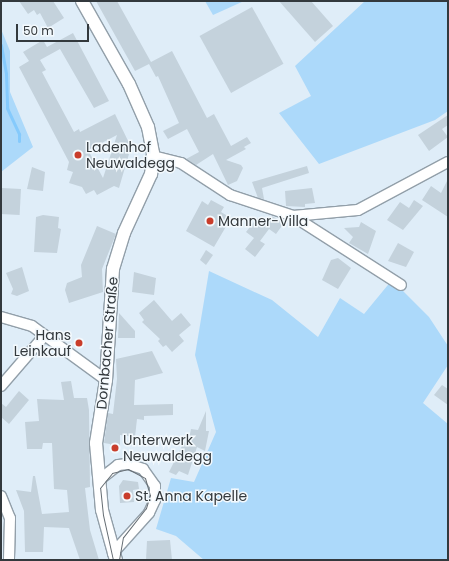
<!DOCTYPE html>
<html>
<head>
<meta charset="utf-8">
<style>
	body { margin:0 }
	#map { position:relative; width:449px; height:561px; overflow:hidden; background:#dfedf8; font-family:Poppins,sans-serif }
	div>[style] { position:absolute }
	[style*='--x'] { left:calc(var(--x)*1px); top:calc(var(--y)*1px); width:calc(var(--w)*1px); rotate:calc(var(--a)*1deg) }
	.green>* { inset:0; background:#acd9fa }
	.stream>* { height:3px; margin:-1.5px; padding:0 1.5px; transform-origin:1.5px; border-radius:1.5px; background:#85cafc }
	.building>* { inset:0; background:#c4d2dc; transform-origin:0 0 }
	.roads { filter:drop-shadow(1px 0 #929fa9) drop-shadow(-1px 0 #929fa9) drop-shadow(0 1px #929fa9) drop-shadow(0 -1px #929fa9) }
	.minor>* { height:10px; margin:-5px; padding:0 5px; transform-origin:5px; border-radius:5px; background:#fff }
	.major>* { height:12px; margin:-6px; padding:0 6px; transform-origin:6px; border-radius:6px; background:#fff }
	.tram>* { height:1px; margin:-0.5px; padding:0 0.5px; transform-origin:0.5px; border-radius:0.5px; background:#656d73 }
	.dots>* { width:11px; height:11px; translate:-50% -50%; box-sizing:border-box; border:2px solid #f3f9fd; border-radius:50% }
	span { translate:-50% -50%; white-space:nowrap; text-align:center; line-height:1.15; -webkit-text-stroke:3px #f3f9fd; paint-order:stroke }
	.poi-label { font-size:14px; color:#33393d }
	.left { translate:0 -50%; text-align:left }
	.right { translate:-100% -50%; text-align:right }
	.street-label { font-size:14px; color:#33393d }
	.frame { position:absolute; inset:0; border:2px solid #33393d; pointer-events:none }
	.scale { position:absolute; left:16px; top:24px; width:73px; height:18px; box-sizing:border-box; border:2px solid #33393d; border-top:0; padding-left:5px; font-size:12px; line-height:14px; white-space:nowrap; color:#33393d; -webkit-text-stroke:3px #f3f9fd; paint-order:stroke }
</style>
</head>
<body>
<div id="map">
	<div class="green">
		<i style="clip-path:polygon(205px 1px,244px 1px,213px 15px)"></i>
		<i style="clip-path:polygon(365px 1px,448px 1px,448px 111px,435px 120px,319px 164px,279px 113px,311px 96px,295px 66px)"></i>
		<i style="clip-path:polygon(1px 29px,10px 51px,10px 92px,33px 147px,1px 172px)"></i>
		<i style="clip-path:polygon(209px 271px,272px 300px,318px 337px,340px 298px,364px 314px,392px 280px,429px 317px,448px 346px,448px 365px,423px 403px,448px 424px,448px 560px,204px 560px,176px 536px,156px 529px,171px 478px,194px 482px,216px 432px,195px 355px)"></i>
	</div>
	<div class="stream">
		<i style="--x:1;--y:45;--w:29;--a:80"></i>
		<i style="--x:6;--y:74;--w:34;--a:88"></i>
		<i style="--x:7;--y:108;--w:29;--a:65"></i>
		<i style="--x:19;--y:134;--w:7;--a:90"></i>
	</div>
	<div class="building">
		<i style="clip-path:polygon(19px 1px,53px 1px,64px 18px,48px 28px,40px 13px,37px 15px,34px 10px,28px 14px)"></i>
		<i style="clip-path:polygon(96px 1px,117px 1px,151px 62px,172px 51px,207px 118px,214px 114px,231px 146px,247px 137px,251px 143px,244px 147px,246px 149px,226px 160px,241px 165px,243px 168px,237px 181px,228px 185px,213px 154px,196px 165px,186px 159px,199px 152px,187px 129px,168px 139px,163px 131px,179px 123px,158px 76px,156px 77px,149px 64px,135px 71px)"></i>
		<i style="clip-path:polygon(279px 1px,311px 1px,333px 26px,315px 42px)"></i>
		<i style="left:252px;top:7px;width:65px;height:60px;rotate:61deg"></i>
		<i style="clip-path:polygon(evenodd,73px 33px,109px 101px,94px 108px,60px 49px,40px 60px,46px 70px,42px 72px,74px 132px,79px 129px,80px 132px,115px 114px,131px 147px,119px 188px,114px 186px,97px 195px,94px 190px,86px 194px,82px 187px,69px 183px,73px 172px,67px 170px,69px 162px,19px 67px,29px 61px,23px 52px,43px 40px,47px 47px,73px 33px,117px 135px,103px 178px,88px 150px,117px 135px)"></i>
		<i style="clip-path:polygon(448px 115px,448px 125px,442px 129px,448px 137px,429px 151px,418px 135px)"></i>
		<i style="clip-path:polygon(307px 166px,309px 173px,262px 188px,264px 199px,258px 198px,252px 182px)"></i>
		<i style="clip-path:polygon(32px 167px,45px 172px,43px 191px,27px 189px)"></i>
		<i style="clip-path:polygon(448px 179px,448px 217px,422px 200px,431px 186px,441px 193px)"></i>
		<i style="left:2px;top:188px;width:19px;height:26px;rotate:3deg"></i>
		<i style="clip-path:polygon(312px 188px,315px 203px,305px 204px,305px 207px,286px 206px,285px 191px)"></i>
		<i style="clip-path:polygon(211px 200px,224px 207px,221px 212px,231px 218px,214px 247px,186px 231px,202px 201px,208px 205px)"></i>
		<i style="clip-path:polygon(414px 200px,423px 206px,403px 230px,387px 220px,400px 202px,409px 208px)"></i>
		<i style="clip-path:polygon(43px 215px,59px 217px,58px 228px,61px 229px,57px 253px,34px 252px,36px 217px)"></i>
		<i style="clip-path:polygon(272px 216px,284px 223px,276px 234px,269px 229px,260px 241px,265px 244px,255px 257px,245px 249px,254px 238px,246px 232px,257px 218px,265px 224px)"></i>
		<i style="clip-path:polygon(361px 222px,376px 231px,368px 254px,349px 243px,353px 237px,344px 228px,359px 227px)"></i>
		<i style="clip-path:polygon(97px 226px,116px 234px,102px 269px,103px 292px,69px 303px,65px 290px,67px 283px,82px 277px,81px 265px)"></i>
		<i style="clip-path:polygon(398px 243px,414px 252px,406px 267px,388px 261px)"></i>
		<i style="clip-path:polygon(206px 250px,213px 255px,206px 265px,200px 260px)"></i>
		<i style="clip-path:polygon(338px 258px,351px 268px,338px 289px,322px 280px,331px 260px)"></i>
		<i style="clip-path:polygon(22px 267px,29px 291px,17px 296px,11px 294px,13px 289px,6px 273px)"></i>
		<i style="clip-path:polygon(134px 272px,156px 278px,154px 295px,132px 292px)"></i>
		<i style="clip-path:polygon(154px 300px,172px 321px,181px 313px,191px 325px,179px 335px,184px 341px,172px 352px,166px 345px,163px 347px,158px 341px,160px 339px,142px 322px,144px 320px,139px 313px)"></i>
		<i style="clip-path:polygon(119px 313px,135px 331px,135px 338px,118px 338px)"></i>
		<i style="clip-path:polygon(152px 351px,163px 373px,135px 380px,134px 405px,173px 404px,173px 415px,144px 416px,144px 420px,137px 419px,135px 437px,120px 435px,120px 450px,110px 450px,110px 444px,104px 443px,108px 413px,113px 414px,117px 379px,116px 359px)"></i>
		<i style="clip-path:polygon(71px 381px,74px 398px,87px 398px,89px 410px,90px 487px,85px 488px,90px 530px,99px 560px,80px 560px,69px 528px,44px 527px,43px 552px,25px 552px,24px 511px,16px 490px,31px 492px,33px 476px,35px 476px,42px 514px,69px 512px,67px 490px,54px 489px,52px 443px,43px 443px,42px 449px,27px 449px,25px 422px,39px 421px,37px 399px,64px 400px,61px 382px)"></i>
		<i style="clip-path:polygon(442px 385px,448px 389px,448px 405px,434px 395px)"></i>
		<i style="clip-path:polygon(19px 391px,29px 400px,9px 424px,1px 417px,1px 403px,6px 407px)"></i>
		<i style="clip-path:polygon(206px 411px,206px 431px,209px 431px,205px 451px,197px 447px,188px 475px,179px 471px,176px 475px,169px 472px,184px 442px,188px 444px,191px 429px,198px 430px)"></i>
		<i style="clip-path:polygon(123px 480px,138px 482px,139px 489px,133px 490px,134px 502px,120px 503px,119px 486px)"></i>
		<i style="clip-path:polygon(170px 540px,172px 560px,146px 560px,147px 541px)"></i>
	</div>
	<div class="roads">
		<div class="minor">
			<i style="--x:153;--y:156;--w:29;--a:14"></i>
			<i style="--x:181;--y:163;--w:59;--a:33.1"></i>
			<i style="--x:230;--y:195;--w:66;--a:18.4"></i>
			<i style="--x:293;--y:216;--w:128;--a:32.6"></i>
			<i style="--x:293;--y:216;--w:65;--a:-5.3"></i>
			<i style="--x:358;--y:210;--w:102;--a:-28.1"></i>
			<i style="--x:1;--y:317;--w:32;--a:16"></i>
			<i style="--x:32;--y:326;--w:92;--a:36.1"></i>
			<i style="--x:1;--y:386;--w:67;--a:-49.2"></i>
			<i style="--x:99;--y:480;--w:24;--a:-38"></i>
			<i style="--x:118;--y:465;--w:10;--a:-6"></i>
			<i style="--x:128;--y:464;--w:16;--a:18"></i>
			<i style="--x:143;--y:469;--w:21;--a:55"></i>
			<i style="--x:155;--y:486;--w:14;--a:90"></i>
			<i style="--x:155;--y:500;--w:14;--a:115"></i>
			<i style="--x:149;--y:513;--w:54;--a:132"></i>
			<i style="--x:1;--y:496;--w:24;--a:68"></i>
			<i style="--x:10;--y:518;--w:42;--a:91.4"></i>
		</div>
		<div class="major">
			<i style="--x:82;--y:1;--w:95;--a:60.5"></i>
			<i style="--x:129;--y:84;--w:47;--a:66.2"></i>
			<i style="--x:148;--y:127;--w:26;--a:79"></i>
			<i style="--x:153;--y:153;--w:21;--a:95"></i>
			<i style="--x:151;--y:174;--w:65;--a:114.6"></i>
			<i style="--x:124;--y:233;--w:38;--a:107"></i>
			<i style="--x:113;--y:269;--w:111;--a:93.6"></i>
			<i style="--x:106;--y:380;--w:64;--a:99"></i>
			<i style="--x:96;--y:443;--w:67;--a:84.9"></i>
			<i style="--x:102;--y:510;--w:52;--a:74.4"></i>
		</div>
	</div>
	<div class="tram">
		<i style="--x:113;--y:560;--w:46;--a:-102.5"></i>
		<i style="--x:103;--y:515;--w:27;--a:-96"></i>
		<i style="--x:100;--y:488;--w:19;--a:-51"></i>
		<i style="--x:112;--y:473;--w:16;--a:-14"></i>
		<i style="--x:128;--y:469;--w:19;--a:28"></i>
		<i style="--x:145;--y:478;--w:18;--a:74"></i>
		<i style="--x:150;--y:495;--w:14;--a:107"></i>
		<i style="--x:146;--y:508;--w:37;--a:128"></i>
		<i style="--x:123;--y:537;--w:23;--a:100"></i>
	</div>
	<div class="dots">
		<i style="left:78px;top:155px;background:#c93d2b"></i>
		<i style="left:210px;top:221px;background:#c93d2b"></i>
		<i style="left:79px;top:343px;background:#c93d2b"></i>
		<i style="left:115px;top:448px;background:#c93d2b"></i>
		<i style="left:127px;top:496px;background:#c93d2b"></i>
	</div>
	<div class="poi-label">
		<span class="left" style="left:86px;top:155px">Ladenhof<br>Neuwaldegg</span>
		<span class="left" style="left:218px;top:221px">Manner-Villa</span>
		<span class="right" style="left:71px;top:343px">Hans<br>Leinkauf</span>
		<span class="left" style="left:123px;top:448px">Unterwerk<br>Neuwaldegg</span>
		<span class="left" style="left:135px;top:496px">St. Anna Kapelle</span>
	</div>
	<div class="street-label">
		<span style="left:107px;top:343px;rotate:-85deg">Dornbacher Straße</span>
	</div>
	<div class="frame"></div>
	<div class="scale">50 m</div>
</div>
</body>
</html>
